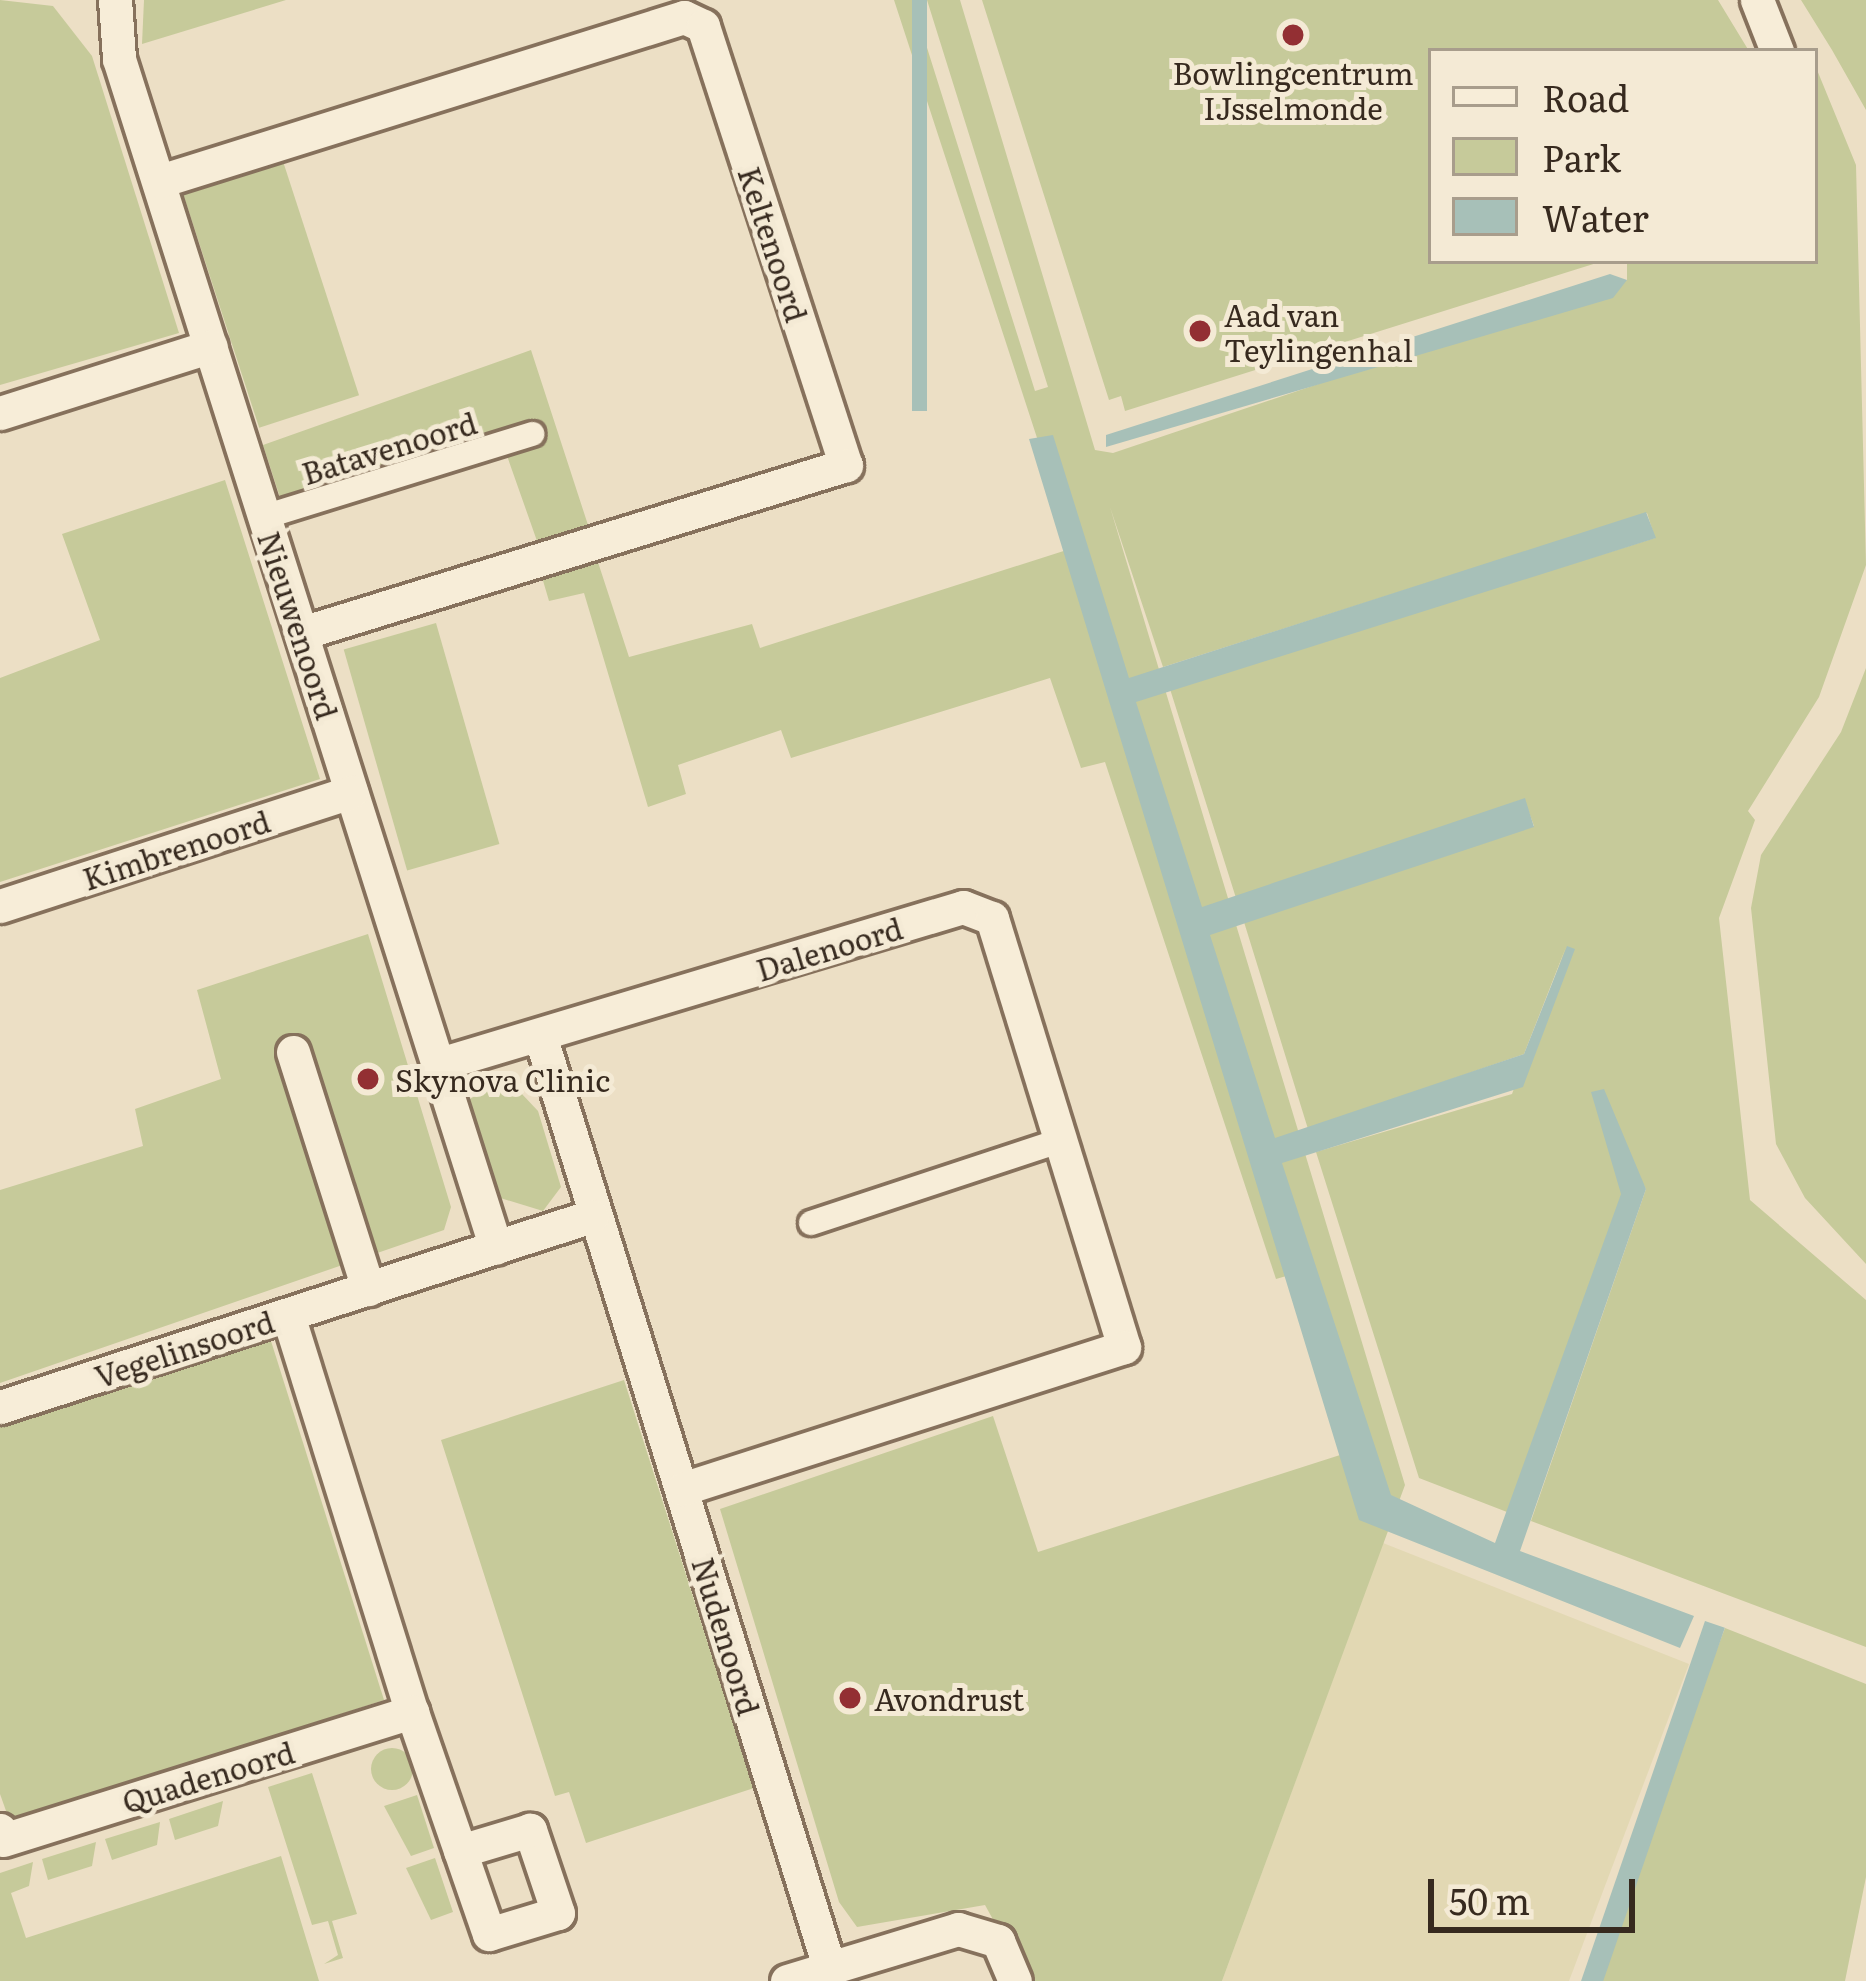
<!DOCTYPE html>
<html>
<head>
<meta charset="utf-8">
<style>
	body { margin:0 }
	#map { position:relative; width:1866px; height:1981px; overflow:hidden; background:#ecdfc5; font-family:Literata,serif }
	div>[style] { position:absolute }
	[style*='--x'] { left:calc(var(--x)*1px); top:calc(var(--y)*1px); width:calc(var(--w)*1px); rotate:calc(var(--a)*1deg) }
	.farmland>* { inset:0; background:#e2d8b3 }
	.green>* { inset:0; background:#c6ca9a; transform-origin:0 0 }
	.round { border-radius:50% }
	.water>* { inset:0; background:#a7c0b8; transform-origin:0 0 }
	.roads { filter:drop-shadow(3px 0 #86715c) drop-shadow(-3px 0 #86715c) drop-shadow(0 3px #86715c) drop-shadow(0 -3px #86715c) }
	.pedestrian>* { height:24px; margin:-12px; padding:0 12px; transform-origin:12px; border-radius:12px; background:#f7edd8 }
	.minor>* { height:33px; margin:-16.5px; padding:0 16.5px; transform-origin:16.5px; border-radius:16.5px; background:#f7edd8 }
	.dots>* { width:33px; height:33px; translate:-50% -50%; box-sizing:border-box; border:6px solid #f4ead5; border-radius:50% }
	span { translate:-50% -50%; white-space:nowrap; text-align:center; line-height:1.15; -webkit-text-stroke:10px #f4ead5; paint-order:stroke }
	.poi-label { font-size:30px; color:#372a1f }
	.left { translate:0 -50%; text-align:left }
	.street-label { font-size:30px; color:#372a1f }
	.legend { position:absolute; left:1428px; top:48px; width:390px; height:216px; box-sizing:border-box; background:#f4ead5; border:3px solid #a89d8c; margin:0; padding:15px 21px; list-style:none; font-size:36px; color:#372a1f }
	.legend li { display:flex; align-items:center; gap:24px; height:60px }
	.legend b { width:60px; border:3px solid #a89d8c }
	.scale { position:absolute; left:1428px; top:1879px; width:207px; height:54px; box-sizing:border-box; border:6px solid #372a1f; border-top:0; padding-left:15px; font-size:36px; line-height:42px; white-space:nowrap; color:#372a1f; -webkit-text-stroke:9px #f4ead5; paint-order:stroke }
</style>
</head>
<body>
<div id="map">
	<div class="farmland">
		<i style="clip-path:polygon(1383px 1543px,1689px 1664px,1569px 1981px,1222px 1981px)"></i>
	</div>
	<div class="green">
		<i style="clip-path:polygon(0 0,53px 6px,92px 56px,179px 333px,0 385px)"></i>
		<i style="clip-path:polygon(144px 0,286px 0,142px 44px)"></i>
		<i style="clip-path:polygon(894px 0,912px 0,1035px 391px,1048px 387px,927px 0,960px 0,1095px 450px,1113px 453px,1627px 280px,1627px 261px,1815px 261px,1815px 65px,1856px 165px,1866px 565px,1819px 697px,1748px 811px,1755px 820px,1719px 918px,1750px 1200px,1866px 1300px,1866px 1647px,1531px 1521px,1646px 1189px,1592px 1093px,1622px 1194px,1507px 1512px,1419px 1478px,1316px 1152px,1512px 1094px,1566px 947px,1524px 1054px,1308px 1129px,1244px 922px,1534px 826px,1524px 799px,1236px 898px,1170px 689px,1655px 538px,1647px 513px,1163px 667px,1110px 507px,1405px 1485px,1222px 1981px,1027px 1981px,985px 1905px,857px 1927px,839px 1902px,720px 1509px,993px 1416px,1038px 1552px,1365px 1447px,1307px 1270px,1276px 1279px,1105px 762px,1081px 768px,1050px 678px,791px 758px,781px 730px,678px 765px,686px 794px,648px 807px,584px 593px,549px 601px,539px 567px,594px 550px,629px 657px,752px 624px,760px 648px,1073px 548px)"></i>
		<i style="clip-path:polygon(982px 0,1718px 0,1749px 51px,1431px 51px,1431px 261px,1603px 261px,1125px 411px,1121px 396px,1109px 400px)"></i>
		<i style="clip-path:polygon(1801px 0,1866px 0,1866px 110px,1832px 50px)"></i>
		<i style="left:279px;top:149px;width:259px;height:105px;rotate:72deg"></i>
		<i style="clip-path:polygon(531px 350px,588px 525px,537px 541px,506px 453px,287px 519px,263px 445px)"></i>
		<i style="clip-path:polygon(225px 480px,320px 779px,0 882px,0 678px,100px 640px,62px 534px)"></i>
		<i style="left:436px;top:623px;width:230px;height:96px;rotate:74deg"></i>
		<i style="clip-path:polygon(1866px 668px,1866px 1264px,1805px 1198px,1776px 1144px,1751px 908px,1761px 855px,1841px 732px)"></i>
		<i style="clip-path:polygon(368px 934px,451px 1207px,444px 1230px,0 1383px,0 1190px,143px 1146px,135px 1109px,221px 1079px,197px 990px)"></i>
		<i style="clip-path:polygon(505px 1076px,538px 1111px,561px 1187px,543px 1211px,497px 1197px,467px 1101px)"></i>
		<i style="clip-path:polygon(258px 1334px,271px 1341px,384px 1700px,10px 1822px,0 1794px,0 1417px)"></i>
		<i style="clip-path:polygon(624px 1380px,754px 1788px,586px 1843px,569px 1792px,555px 1796px,441px 1440px)"></i>
		<i style="clip-path:polygon(1725px 1628px,1866px 1684px,1866px 1877px,1845px 1981px,1591px 1981px)"></i>
		<i class="round" style="left:371px;top:1748px;width:42px;height:42px"></i>
		<i style="clip-path:polygon(312px 1773px,357px 1914px,332px 1921px,343px 1958px,324px 1964px,338px 1955px,328px 1921px,312px 1925px,268px 1787px)"></i>
		<i style="clip-path:polygon(417px 1795px,434px 1848px,411px 1856px,384px 1806px)"></i>
		<i style="clip-path:polygon(223px 1801px,218px 1826px,175px 1840px,169px 1819px)"></i>
		<i style="clip-path:polygon(160px 1822px,157px 1845px,112px 1860px,105px 1839px)"></i>
		<i style="clip-path:polygon(96px 1842px,92px 1866px,48px 1880px,42px 1859px)"></i>
		<i style="clip-path:polygon(281px 1856px,319px 1981px,0 1981px,0 1873px,33px 1862px,29px 1886px,11px 1893px,26px 1938px)"></i>
		<i style="clip-path:polygon(435px 1858px,453px 1912px,431px 1920px,406px 1868px)"></i>
	</div>
	<div class="water">
		<i style="left:912px;top:0;width:15px;height:411px"></i>
		<i style="clip-path:polygon(1610px 274px,1627px 280px,1613px 298px,1106px 447px,1106px 435px)"></i>
		<i style="clip-path:polygon(1053px 435px,1129px 678px,1646px 512px,1656px 538px,1136px 702px,1202px 907px,1525px 798px,1534px 827px,1210px 935px,1275px 1138px,1524px 1054px,1567px 946px,1575px 949px,1523px 1087px,1282px 1163px,1391px 1495px,1495px 1543px,1621px 1194px,1591px 1092px,1604px 1089px,1646px 1189px,1520px 1551px,1694px 1616px,1680px 1648px,1359px 1520px,1029px 439px)"></i>
		<i style="left:1705px;top:1621px;width:21px;height:385px;rotate:19deg"></i>
	</div>
	<div class="roads">
		<div class="pedestrian">
			<i style="--x:264;--y:517;--w:281;--a:-17.2"></i>
			<i style="--x:811;--y:1223;--w:264;--a:-18.3"></i>
		</div>
		<div class="minor">
			<i style="--x:115;--y:0;--w:59;--a:86.1"></i>
			<i style="--x:119;--y:59;--w:1247;--a:72.41"></i>
			<i style="--x:1757;--y:0;--w:55;--a:68.6"></i>
			<i style="--x:160;--y:181;--w:549;--a:-17.38"></i>
			<i style="--x:684;--y:17;--w:21;--a:25"></i>
			<i style="--x:703;--y:26;--w:462;--a:72"></i>
			<i style="--x:846;--y:465;--w:569;--a:162.84"></i>
			<i style="--x:0;--y:413;--w:221;--a:-17.6"></i>
			<i style="--x:0;--y:906;--w:369;--a:-18"></i>
			<i style="--x:540;--y:1035;--w:976;--a:72.77"></i>
			<i style="--x:293;--y:1052;--w:249;--a:72.4"></i>
			<i style="--x:443;--y:1063;--w:543;--a:-16.7"></i>
			<i style="--x:963;--y:907;--w:31;--a:21"></i>
			<i style="--x:992;--y:918;--w:449;--a:72.9"></i>
			<i style="--x:1124;--y:1347;--w:464;--a:162.2"></i>
			<i style="--x:288;--y:1315;--w:416;--a:72.7"></i>
			<i style="--x:412;--y:1712;--w:235;--a:70.9"></i>
			<i style="--x:489;--y:1934;--w:72;--a:-16.9"></i>
			<i style="--x:558;--y:1913;--w:88;--a:-108.6"></i>
			<i style="--x:530;--y:1830;--w:73;--a:163.3"></i>
			<i style="--x:0;--y:1407;--w:622;--a:-17.88"></i>
			<i style="--x:0;--y:1830;--w:10;--a:73"></i>
			<i style="--x:3;--y:1840;--w:429;--a:-17.4"></i>
			<i style="--x:787;--y:1981;--w:179;--a:-16.9"></i>
			<i style="--x:958;--y:1929;--w:42;--a:16.7"></i>
			<i style="--x:998;--y:1941;--w:43;--a:67"></i>
		</div>
	</div>
	<div class="dots">
		<i style="left:1293px;top:35px;background:#932f33"></i>
		<i style="left:1200px;top:331px;background:#932f33"></i>
		<i style="left:368px;top:1079px;background:#932f33"></i>
		<i style="left:850px;top:1698px;background:#932f33"></i>
	</div>
	<div class="poi-label">
		<span style="left:1293px;top:89px">Bowlingcentrum<br>IJsselmonde</span>
		<span class="left" style="left:1224px;top:331px">Aad van<br>Teylingenhal</span>
		<span class="left" style="left:395px;top:1079px">Skynova Clinic</span>
		<span class="left" style="left:874px;top:1698px">Avondrust</span>
	</div>
	<div class="street-label">
		<span style="left:774px;top:244px;rotate:72deg">Keltenoord</span>
		<span style="left:389px;top:447px;rotate:-17deg">Batavenoord</span>
		<span style="left:299px;top:625px;rotate:72deg">Nieuwenoord</span>
		<span style="left:176px;top:849px;rotate:-18deg">Kimbrenoord</span>
		<span style="left:829px;top:948px;rotate:-17deg">Dalenoord</span>
		<span style="left:184px;top:1348px;rotate:-18deg">Vegelinsoord</span>
		<span style="left:727px;top:1636px;rotate:73deg">Nudenoord</span>
		<span style="left:208px;top:1776px;rotate:-17deg">Quadenoord</span>
	</div>
	<ul class="legend">
	<li><b style="height:15px;background:#f7edd8"></b>Road</li>
	<li><b style="height:33px;background:#c6ca9a"></b>Park</li>
	<li><b style="height:33px;background:#a7c0b8"></b>Water</li>
	</ul>
	<div class="scale">50 m</div>
</div>
</body>
</html>
